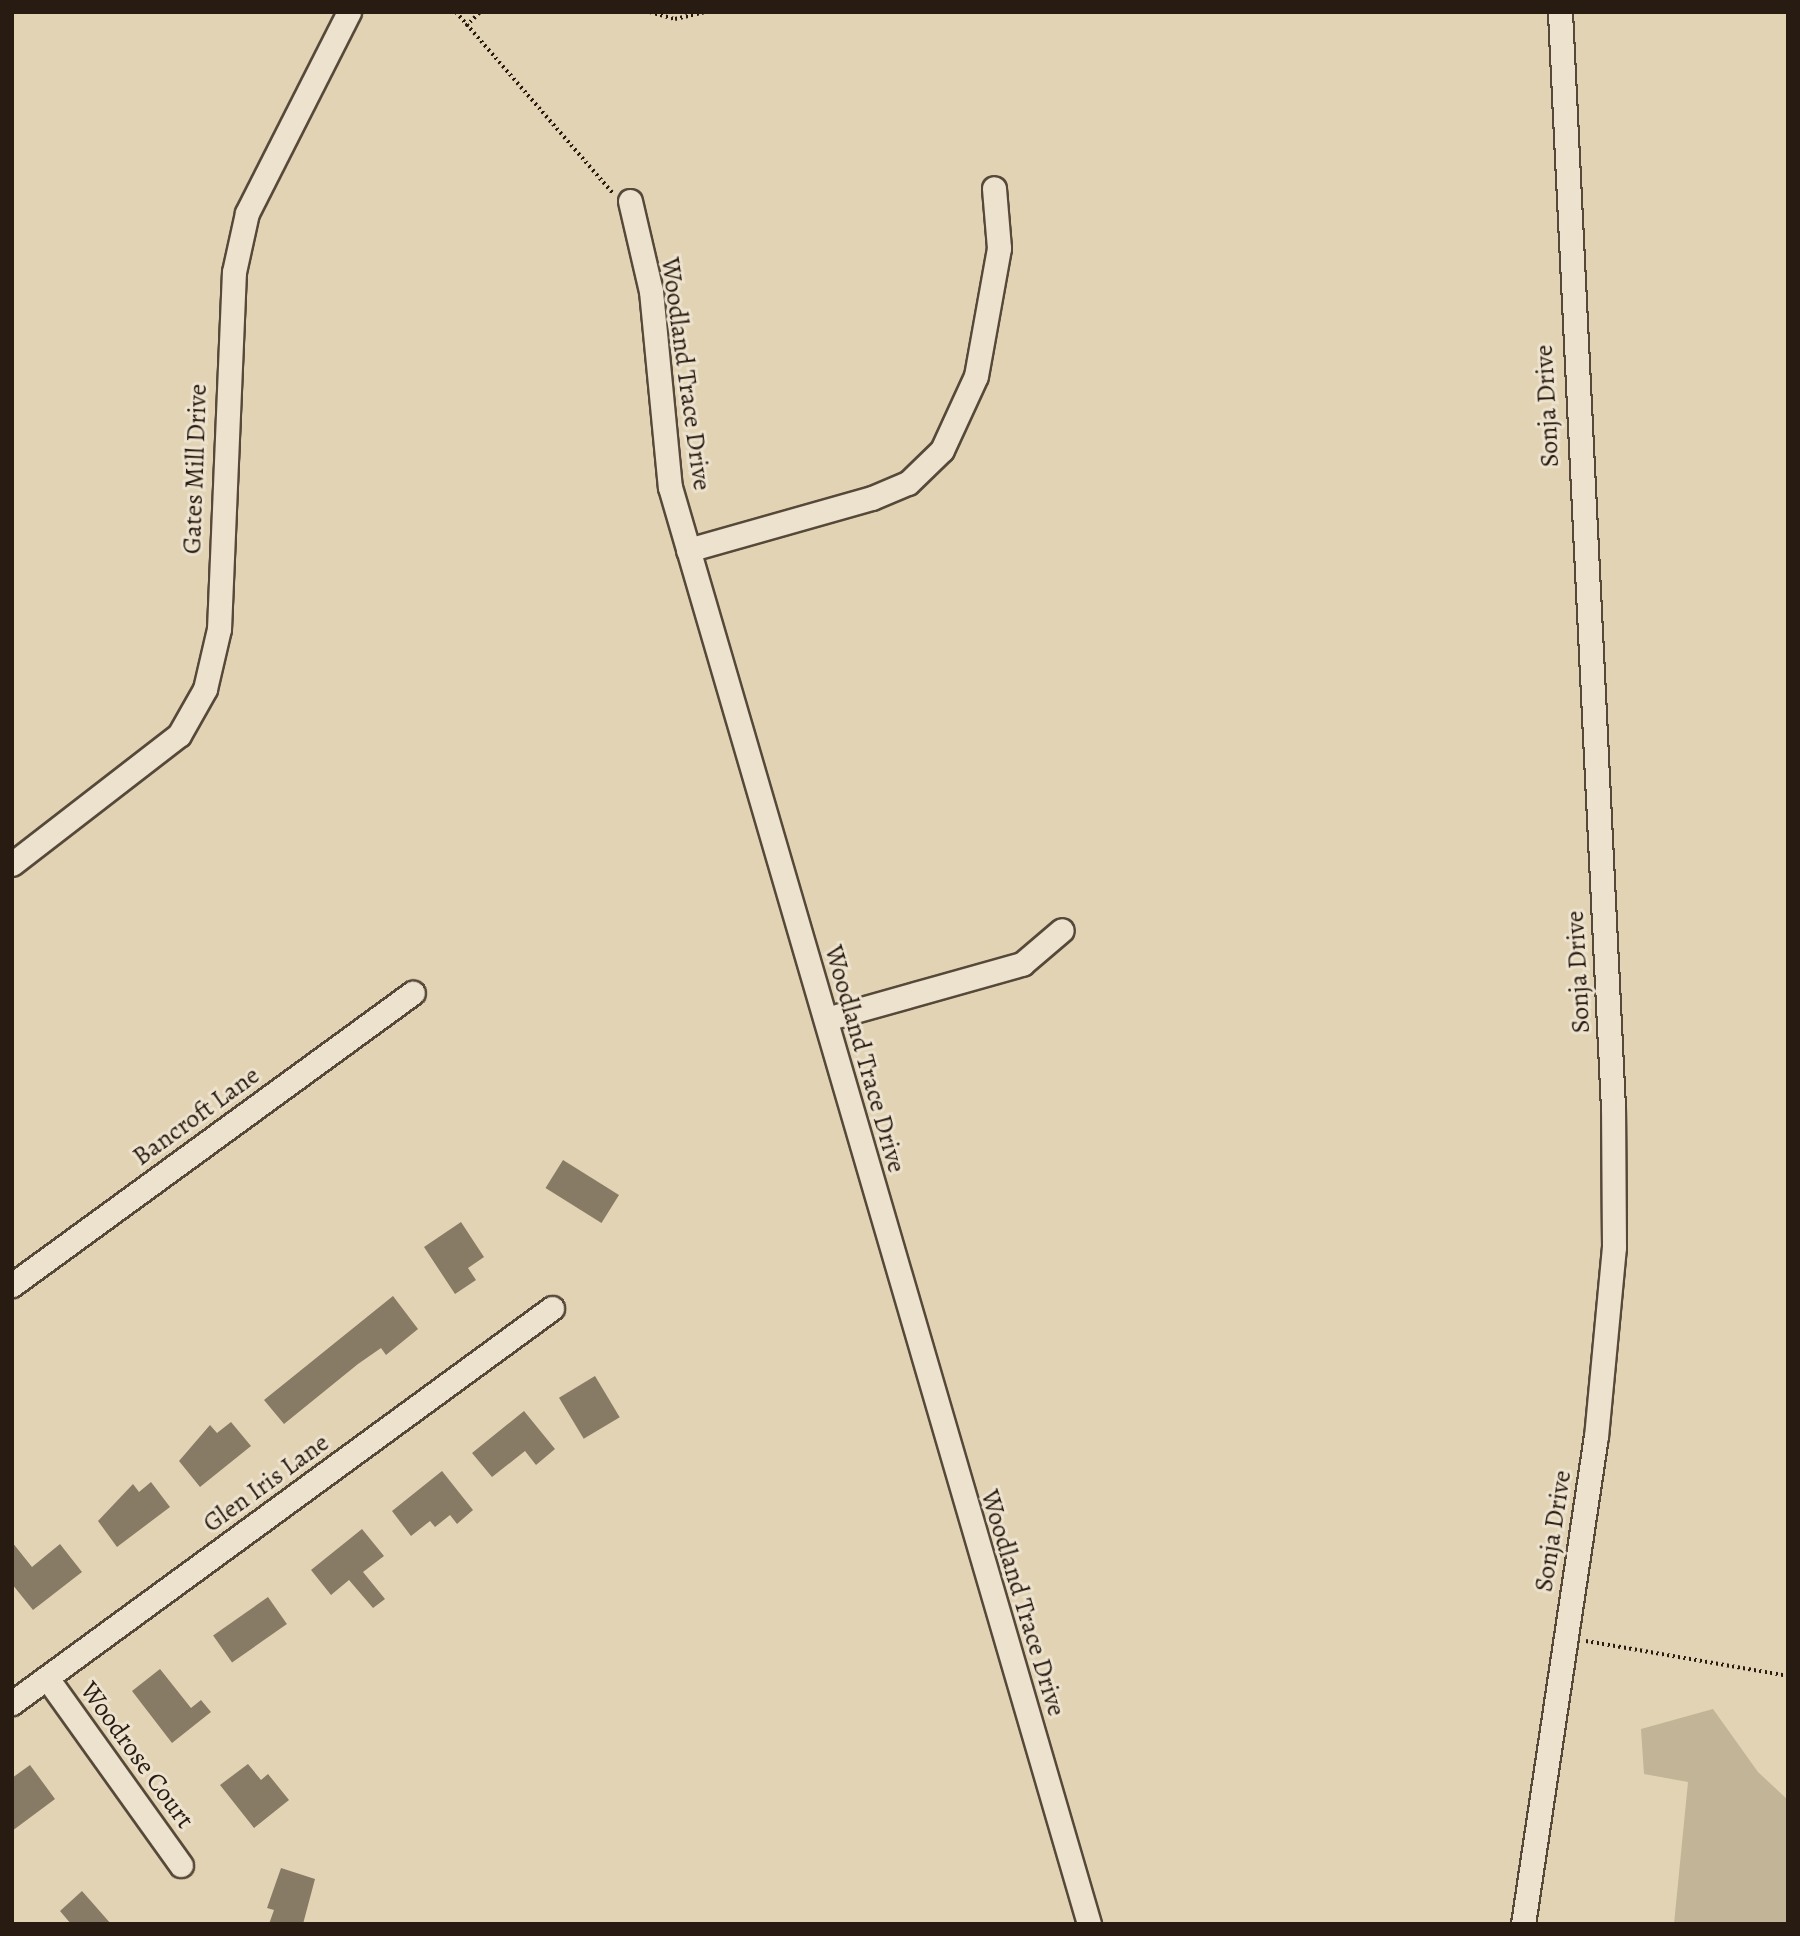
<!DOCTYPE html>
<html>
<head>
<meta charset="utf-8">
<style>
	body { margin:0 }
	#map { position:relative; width:1800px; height:1936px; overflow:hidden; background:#e1d3b3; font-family:Alegreya,serif }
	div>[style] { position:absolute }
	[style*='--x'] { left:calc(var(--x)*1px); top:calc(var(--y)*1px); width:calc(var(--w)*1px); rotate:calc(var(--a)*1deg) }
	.green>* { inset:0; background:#c2b497 }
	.building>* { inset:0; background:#887b65; transform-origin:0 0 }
	.path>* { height:3.5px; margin-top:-1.75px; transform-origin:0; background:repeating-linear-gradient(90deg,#281b11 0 2px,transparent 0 5.5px) }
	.roads { filter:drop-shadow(2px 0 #56493a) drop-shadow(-2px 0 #56493a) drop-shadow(0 2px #56493a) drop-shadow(0 -2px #56493a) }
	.street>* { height:23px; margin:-11.5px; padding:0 11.5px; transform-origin:11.5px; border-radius:11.5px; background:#ece2ce }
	span { translate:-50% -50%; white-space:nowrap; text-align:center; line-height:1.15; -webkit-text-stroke:6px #ece2ce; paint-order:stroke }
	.street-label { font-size:26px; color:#281b11 }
	.frame { position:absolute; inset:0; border:14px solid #281b11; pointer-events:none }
</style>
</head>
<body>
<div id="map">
	<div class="green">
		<i style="clip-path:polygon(1713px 1709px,1758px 1772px,1788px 1800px,1788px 1924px,1674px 1924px,1688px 1782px,1644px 1774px,1641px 1729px)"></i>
	</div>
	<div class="building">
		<i style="left:563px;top:1160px;width:66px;height:33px;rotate:32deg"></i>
		<i style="clip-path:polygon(461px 1222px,484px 1257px,468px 1268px,476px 1280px,455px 1294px,424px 1247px)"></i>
		<i style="clip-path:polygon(393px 1296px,418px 1329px,386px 1355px,381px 1348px,358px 1364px,284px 1424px,264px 1400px)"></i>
		<i style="left:595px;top:1376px;width:48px;height:42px;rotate:59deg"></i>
		<i style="clip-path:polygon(524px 1411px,555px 1449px,536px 1465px,525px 1451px,492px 1477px,472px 1453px)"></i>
		<i style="clip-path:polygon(231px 1422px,251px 1446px,200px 1487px,179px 1461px,210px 1425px,217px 1433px)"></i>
		<i style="clip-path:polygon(442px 1471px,473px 1510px,457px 1524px,450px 1515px,435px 1527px,430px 1521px,411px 1536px,392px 1511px)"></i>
		<i style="clip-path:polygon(151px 1482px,170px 1507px,117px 1547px,98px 1521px,133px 1484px,139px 1492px)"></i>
		<i style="clip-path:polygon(362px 1529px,384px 1556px,363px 1572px,385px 1599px,373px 1608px,349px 1580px,331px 1595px,311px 1570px)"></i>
		<i style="clip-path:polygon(12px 1542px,32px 1567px,60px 1544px,82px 1572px,33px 1610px,12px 1584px)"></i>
		<i style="left:268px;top:1597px;width:33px;height:67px;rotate:55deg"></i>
		<i style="clip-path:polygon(160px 1669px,191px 1708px,201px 1700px,211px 1712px,172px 1743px,132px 1691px)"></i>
		<i style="clip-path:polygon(248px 1764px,261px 1780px,268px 1774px,289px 1800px,254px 1828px,220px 1785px)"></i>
		<i style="clip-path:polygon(30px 1765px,55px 1799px,12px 1831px,12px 1778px)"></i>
		<i style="clip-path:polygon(281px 1868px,315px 1879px,303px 1924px,269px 1924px,274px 1910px,267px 1908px)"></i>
		<i style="clip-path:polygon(82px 1891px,111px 1924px,71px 1924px,60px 1911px)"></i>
	</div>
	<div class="path">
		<i style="--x:456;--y:12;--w:240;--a:49.1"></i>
		<i style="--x:650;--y:12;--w:26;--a:16"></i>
		<i style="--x:675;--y:19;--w:32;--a:-13"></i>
		<i style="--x:466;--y:26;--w:20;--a:-45"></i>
		<i style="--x:1586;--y:1641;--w:205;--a:9.8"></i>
	</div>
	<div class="roads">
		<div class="street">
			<i style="--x:630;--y:201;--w:92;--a:76.9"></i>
			<i style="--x:651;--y:291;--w:197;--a:84.5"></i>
			<i style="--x:670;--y:487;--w:1497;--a:73.74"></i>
			<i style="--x:688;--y:550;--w:191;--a:-15.8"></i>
			<i style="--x:872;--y:498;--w:39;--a:-23"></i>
			<i style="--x:908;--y:483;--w:47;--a:-44.1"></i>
			<i style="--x:942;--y:450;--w:81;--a:-65.3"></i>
			<i style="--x:976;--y:376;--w:130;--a:-79.8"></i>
			<i style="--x:999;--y:248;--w:60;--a:-94.8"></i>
			<i style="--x:12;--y:864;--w:211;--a:-37.7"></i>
			<i style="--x:179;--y:735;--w:53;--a:-60.5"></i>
			<i style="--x:205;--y:689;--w:62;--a:-76.9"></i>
			<i style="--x:219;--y:629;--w:357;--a:-87.6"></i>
			<i style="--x:234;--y:272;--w:60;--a:-77.6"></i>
			<i style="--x:247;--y:213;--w:225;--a:-63.1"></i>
			<i style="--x:826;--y:1019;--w:204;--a:-15.7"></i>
			<i style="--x:1022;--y:964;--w:52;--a:-40.4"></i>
			<i style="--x:12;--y:1285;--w:496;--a:-36.1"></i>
			<i style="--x:47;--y:1678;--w:230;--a:54.4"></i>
			<i style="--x:12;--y:1703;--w:669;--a:-36.18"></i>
			<i style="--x:1523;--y:1924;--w:492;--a:-81.5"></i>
			<i style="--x:1596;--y:1437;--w:191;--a:-84.6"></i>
			<i style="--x:1614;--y:1247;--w:139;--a:-90.4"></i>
			<i style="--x:1613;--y:1108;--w:1097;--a:-92.77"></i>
		</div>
	</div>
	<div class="street-label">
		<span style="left:686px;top:374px;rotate:82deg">Woodland Trace Drive</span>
		<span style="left:1547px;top:406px;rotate:-93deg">Sonja Drive</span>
		<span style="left:195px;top:469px;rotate:-88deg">Gates Mill Drive</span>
		<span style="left:1578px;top:972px;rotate:-93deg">Sonja Drive</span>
		<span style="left:865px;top:1059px;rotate:74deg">Woodland Trace Drive</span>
		<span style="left:196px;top:1116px;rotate:-36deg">Bancroft Lane</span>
		<span style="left:266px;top:1483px;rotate:-36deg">Glen Iris Lane</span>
		<span style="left:1553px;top:1531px;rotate:-81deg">Sonja Drive</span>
		<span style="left:1023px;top:1603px;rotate:73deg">Woodland Trace Drive</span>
		<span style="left:137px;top:1755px;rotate:54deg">Woodrose Court</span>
	</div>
	<div class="frame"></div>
</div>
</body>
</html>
